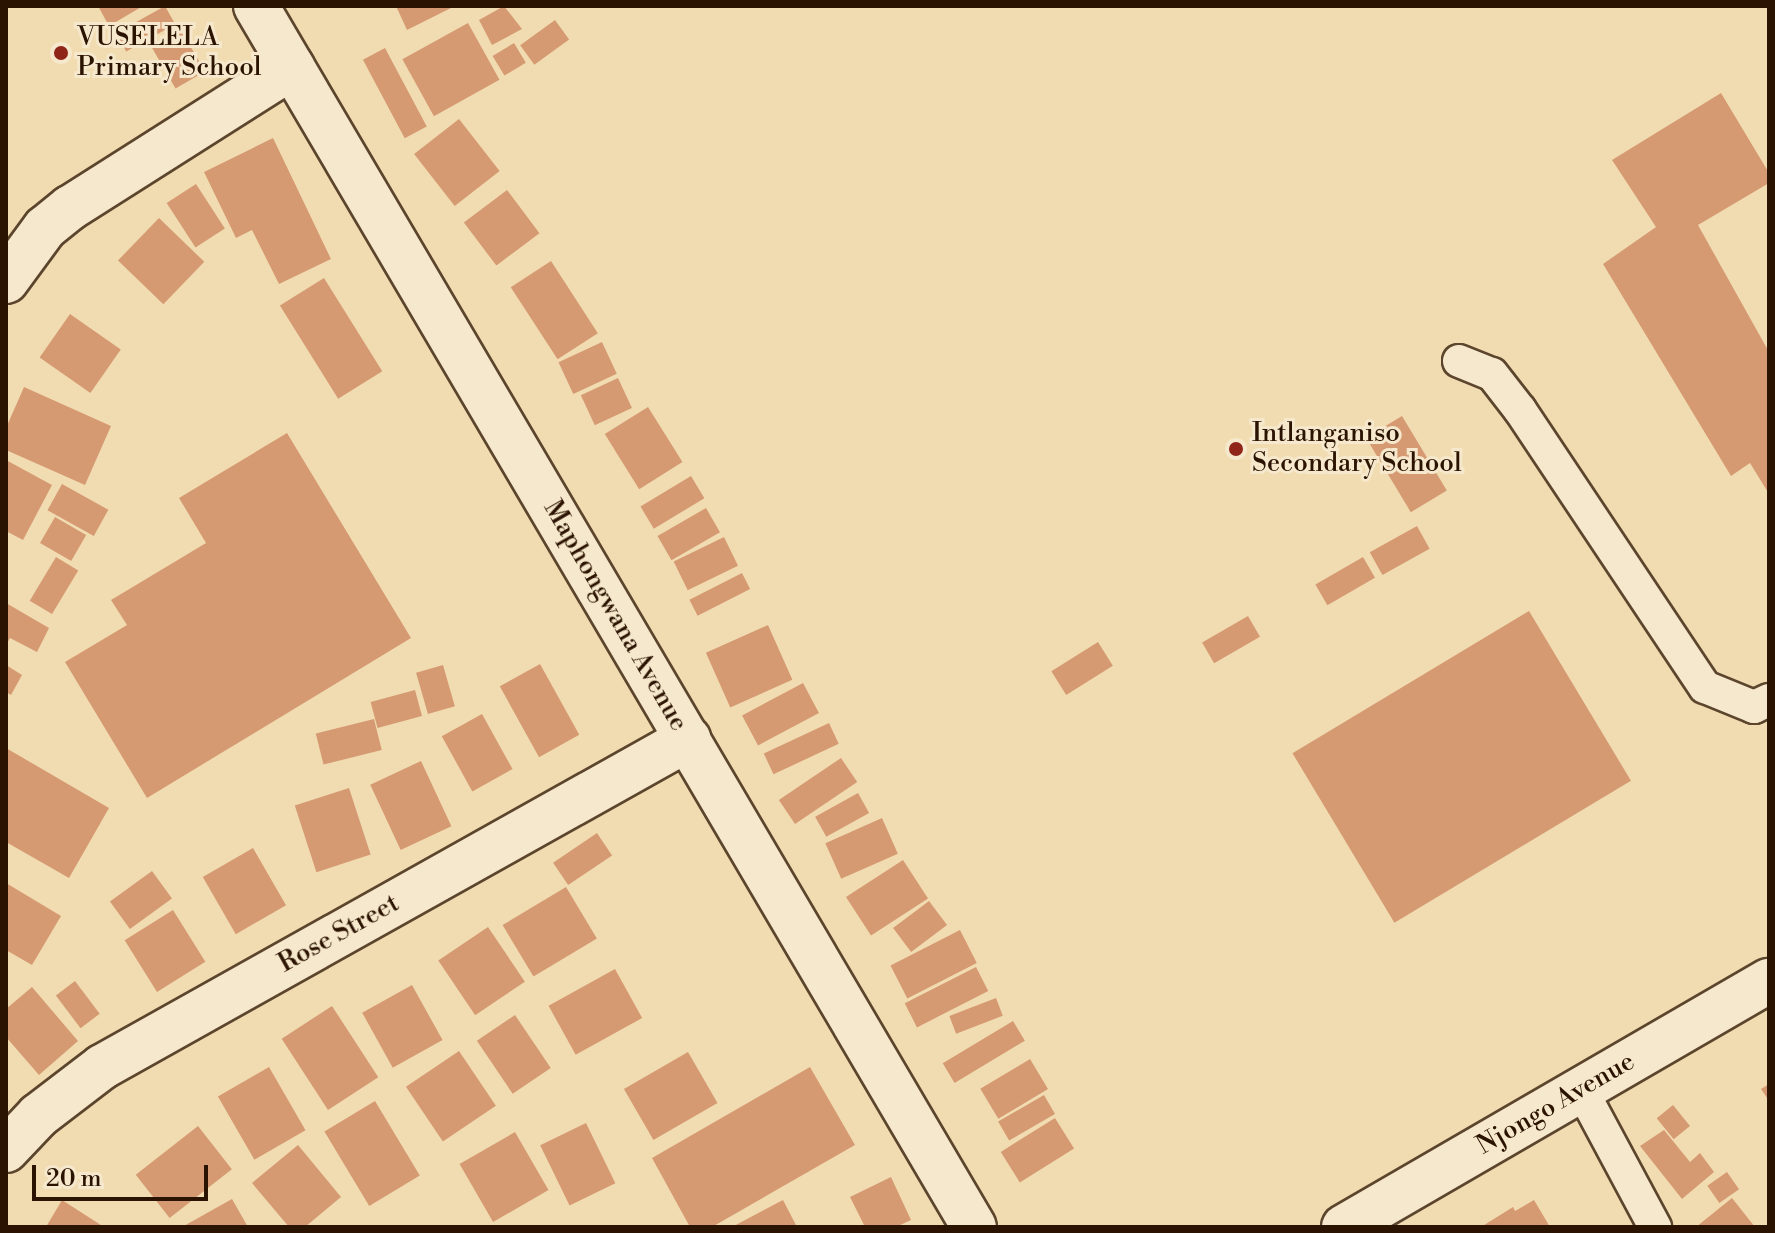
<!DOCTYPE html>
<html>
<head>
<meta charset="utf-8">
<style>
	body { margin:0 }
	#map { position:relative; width:1775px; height:1233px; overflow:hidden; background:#f1dcb1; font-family:"Libre Bodoni",serif }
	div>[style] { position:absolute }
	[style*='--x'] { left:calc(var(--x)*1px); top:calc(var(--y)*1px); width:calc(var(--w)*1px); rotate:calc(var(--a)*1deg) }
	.building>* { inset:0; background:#d69a73; transform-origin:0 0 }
	.roads { filter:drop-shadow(2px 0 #5c452d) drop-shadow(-2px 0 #5c452d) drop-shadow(0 2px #5c452d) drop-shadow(0 -2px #5c452d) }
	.service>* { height:32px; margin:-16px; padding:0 16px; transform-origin:16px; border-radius:16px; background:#f6e8cc }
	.minor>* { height:44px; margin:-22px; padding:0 22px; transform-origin:22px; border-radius:22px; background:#f6e8cc }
	.tertiary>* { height:44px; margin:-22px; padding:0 22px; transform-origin:22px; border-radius:22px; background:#f6e8cc }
	.dots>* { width:22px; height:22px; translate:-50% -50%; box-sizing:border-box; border:4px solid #f6e8cc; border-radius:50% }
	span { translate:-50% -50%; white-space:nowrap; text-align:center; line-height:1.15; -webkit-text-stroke:6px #f6e8cc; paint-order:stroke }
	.poi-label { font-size:26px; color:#2b1301 }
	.left { translate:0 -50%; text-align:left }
	.street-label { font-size:26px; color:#2b1301 }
	.frame { position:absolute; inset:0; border:8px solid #2b1301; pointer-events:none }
	.scale { position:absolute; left:32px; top:1165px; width:176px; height:36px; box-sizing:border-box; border:4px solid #2b1301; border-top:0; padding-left:10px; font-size:24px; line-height:28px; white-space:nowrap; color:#2b1301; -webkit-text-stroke:6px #f6e8cc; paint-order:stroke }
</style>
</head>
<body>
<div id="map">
	<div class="building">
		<i style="clip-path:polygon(98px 6px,143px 6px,109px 26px)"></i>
		<i style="left:165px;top:6px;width:21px;height:56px;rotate:61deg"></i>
		<i style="clip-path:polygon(396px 6px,455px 6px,407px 30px)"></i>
		<i style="clip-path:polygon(504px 6px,522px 29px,492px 45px,479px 20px)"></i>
		<i style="left:555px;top:20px;width:24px;height:43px;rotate:54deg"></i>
		<i style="left:468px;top:23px;width:65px;height:75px;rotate:61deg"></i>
		<i style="left:181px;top:30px;width:48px;height:34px;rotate:60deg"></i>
		<i style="left:514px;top:43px;width:23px;height:25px;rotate:59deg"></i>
		<i style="left:385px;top:48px;width:89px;height:25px;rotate:62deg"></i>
		<i style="clip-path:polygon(1721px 93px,1769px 173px,1769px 183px,1698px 225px,1769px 352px,1769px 494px,1750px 463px,1731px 476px,1603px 264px,1656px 227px,1612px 160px)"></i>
		<i style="left:459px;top:119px;width:66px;height:57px;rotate:52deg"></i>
		<i style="clip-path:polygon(273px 138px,331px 259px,279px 284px,252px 230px,236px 238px,204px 172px)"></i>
		<i style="left:196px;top:184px;width:53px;height:35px;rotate:57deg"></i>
		<i style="left:507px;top:190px;width:54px;height:54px;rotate:53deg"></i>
		<i style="left:159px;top:218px;width:63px;height:59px;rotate:44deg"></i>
		<i style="left:551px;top:261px;width:86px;height:48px;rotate:57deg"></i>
		<i style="left:324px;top:278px;width:110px;height:52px;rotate:58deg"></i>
		<i style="left:70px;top:314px;width:62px;height:53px;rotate:35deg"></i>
		<i style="left:602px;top:342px;width:35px;height:48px;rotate:65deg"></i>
		<i style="left:618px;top:378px;width:33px;height:41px;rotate:65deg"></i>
		<i style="clip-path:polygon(24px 387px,111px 426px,85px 485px,6px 450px,6px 428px)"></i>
		<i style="left:648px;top:407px;width:65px;height:51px;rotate:58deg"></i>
		<i style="left:1402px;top:416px;width:87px;height:42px;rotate:59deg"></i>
		<i style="clip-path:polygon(287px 433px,411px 638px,147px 798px,65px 662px,127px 625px,111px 600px,206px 543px,179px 498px)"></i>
		<i style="clip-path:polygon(6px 460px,52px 485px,23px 540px,6px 531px)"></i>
		<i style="left:691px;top:476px;width:26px;height:59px;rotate:59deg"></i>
		<i style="left:62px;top:484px;width:53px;height:30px;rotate:29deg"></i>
		<i style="left:706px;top:508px;width:28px;height:56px;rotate:60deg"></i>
		<i style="left:55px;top:517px;width:36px;height:30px;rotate:30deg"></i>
		<i style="left:1417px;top:526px;width:26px;height:54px;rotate:61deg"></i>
		<i style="left:724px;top:537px;width:32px;height:56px;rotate:64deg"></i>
		<i style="left:56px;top:557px;width:26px;height:51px;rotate:31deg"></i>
		<i style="left:1363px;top:557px;width:24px;height:55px;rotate:60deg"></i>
		<i style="left:742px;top:573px;width:18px;height:59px;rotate:63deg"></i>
		<i style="clip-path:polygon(6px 603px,49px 628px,37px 652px,10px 638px,6px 645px)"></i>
		<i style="left:1529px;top:611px;width:198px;height:276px;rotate:59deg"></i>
		<i style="left:1248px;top:616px;width:24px;height:53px;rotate:60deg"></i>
		<i style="left:768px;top:625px;width:60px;height:68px;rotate:66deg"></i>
		<i style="left:1098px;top:642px;width:28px;height:55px;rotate:58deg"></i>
		<i style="left:540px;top:664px;width:81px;height:46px;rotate:61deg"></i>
		<i style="clip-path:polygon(6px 665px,22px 675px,11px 695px,6px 692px)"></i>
		<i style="left:443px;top:665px;width:43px;height:28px;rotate:74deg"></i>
		<i style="left:803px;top:683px;width:34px;height:69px;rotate:62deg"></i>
		<i style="left:415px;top:690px;width:27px;height:46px;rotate:75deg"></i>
		<i style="left:482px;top:714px;width:63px;height:46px;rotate:61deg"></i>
		<i style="left:374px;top:719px;width:32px;height:60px;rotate:76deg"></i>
		<i style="left:829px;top:723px;width:23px;height:72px;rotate:65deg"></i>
		<i style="clip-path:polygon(6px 748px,109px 808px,69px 878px,6px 842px)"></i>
		<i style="left:841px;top:758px;width:29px;height:75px;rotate:56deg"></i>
		<i style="left:421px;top:761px;width:72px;height:56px;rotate:65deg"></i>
		<i style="left:349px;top:788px;width:70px;height:57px;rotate:72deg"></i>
		<i style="left:858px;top:793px;width:23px;height:49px;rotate:61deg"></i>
		<i style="left:882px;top:818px;width:39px;height:62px;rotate:66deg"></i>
		<i style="left:597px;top:833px;width:27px;height:53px;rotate:56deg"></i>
		<i style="left:253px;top:848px;width:66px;height:58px;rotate:60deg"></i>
		<i style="left:903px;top:860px;width:46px;height:68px;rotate:57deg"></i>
		<i style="left:152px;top:871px;width:34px;height:52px;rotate:54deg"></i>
		<i style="clip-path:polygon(6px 883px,61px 916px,32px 965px,6px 950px)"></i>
		<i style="left:566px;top:887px;width:60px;height:74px;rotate:59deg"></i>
		<i style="left:929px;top:901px;width:30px;height:45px;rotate:53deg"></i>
		<i style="left:173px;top:910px;width:61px;height:57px;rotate:58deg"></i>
		<i style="left:488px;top:927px;width:66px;height:60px;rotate:56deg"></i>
		<i style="left:960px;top:930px;width:37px;height:78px;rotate:63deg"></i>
		<i style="left:976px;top:967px;width:27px;height:80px;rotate:63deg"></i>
		<i style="left:615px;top:969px;width:56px;height:76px;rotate:61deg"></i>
		<i style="left:75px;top:981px;width:41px;height:24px;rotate:53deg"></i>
		<i style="left:412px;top:985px;width:63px;height:57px;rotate:61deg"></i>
		<i style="clip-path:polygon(32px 987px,78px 1041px,39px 1075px,6px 1037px,6px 1009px)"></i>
		<i style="left:996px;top:998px;width:19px;height:50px;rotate:69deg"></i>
		<i style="left:332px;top:1006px;width:85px;height:60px;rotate:57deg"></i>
		<i style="left:515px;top:1015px;width:64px;height:46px;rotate:56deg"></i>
		<i style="left:1013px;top:1021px;width:23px;height:82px;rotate:59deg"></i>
		<i style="left:459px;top:1051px;width:66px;height:64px;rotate:56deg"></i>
		<i style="left:688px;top:1052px;width:59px;height:74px;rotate:60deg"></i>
		<i style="left:1030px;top:1059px;width:35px;height:58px;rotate:59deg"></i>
		<i style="left:269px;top:1067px;width:73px;height:59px;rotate:60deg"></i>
		<i style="clip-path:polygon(810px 1067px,855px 1145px,712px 1227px,690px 1227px,652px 1158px)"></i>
		<i style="clip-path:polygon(1769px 1084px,1769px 1101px,1761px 1089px)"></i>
		<i style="left:1044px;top:1095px;width:22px;height:53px;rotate:60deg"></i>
		<i style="left:375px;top:1101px;width:87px;height:59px;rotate:59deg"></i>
		<i style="left:1673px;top:1105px;width:27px;height:21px;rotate:51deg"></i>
		<i style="left:1055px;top:1118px;width:36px;height:64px;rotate:58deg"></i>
		<i style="left:586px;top:1123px;width:67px;height:51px;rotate:64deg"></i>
		<i style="left:198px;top:1126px;width:55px;height:79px;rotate:52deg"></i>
		<i style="clip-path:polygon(1664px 1130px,1690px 1162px,1700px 1153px,1714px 1172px,1682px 1199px,1640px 1146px)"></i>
		<i style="left:515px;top:1132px;width:67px;height:64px;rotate:60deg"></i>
		<i style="clip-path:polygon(298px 1145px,341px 1197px,305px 1227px,289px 1227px,252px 1183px)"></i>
		<i style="left:1727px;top:1172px;width:21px;height:24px;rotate:55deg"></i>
		<i style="clip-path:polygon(891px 1177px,911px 1220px,896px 1227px,865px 1227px,850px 1197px)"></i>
		<i style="clip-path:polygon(1732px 1198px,1755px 1227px,1696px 1227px)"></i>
		<i style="clip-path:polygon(232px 1199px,248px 1227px,182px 1227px)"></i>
		<i style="clip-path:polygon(62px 1200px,104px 1227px,46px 1227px)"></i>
		<i style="clip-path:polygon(783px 1200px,797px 1227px,732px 1227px)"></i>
		<i style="clip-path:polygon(1534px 1200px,1550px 1227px,1481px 1227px,1513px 1207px,1515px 1211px)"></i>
	</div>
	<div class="roads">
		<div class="service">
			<i style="--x:1459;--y:361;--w:35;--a:22"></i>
			<i style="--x:1492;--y:374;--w:46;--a:52.1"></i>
			<i style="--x:1520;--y:410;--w:333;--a:56.3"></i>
			<i style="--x:1705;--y:687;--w:53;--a:22.2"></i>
			<i style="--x:1754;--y:707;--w:17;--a:-25"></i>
			<i style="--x:1581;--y:1089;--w:157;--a:61.8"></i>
		</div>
		<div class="minor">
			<i style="--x:6;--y:281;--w:66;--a:-53.7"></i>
			<i style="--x:45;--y:228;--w:32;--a:-39"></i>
			<i style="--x:70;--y:208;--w:263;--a:-32.4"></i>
			<i style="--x:6;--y:1150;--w:47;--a:-46.7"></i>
			<i style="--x:38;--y:1116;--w:81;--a:-37.4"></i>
			<i style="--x:102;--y:1067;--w:672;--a:-29.24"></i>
		</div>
		<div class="tertiary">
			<i style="--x:256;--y:6;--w:1416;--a:59.54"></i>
			<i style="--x:1344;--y:1227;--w:491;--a:-30.1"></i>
		</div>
	</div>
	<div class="dots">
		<i style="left:61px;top:53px;background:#8f2418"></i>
		<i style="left:1236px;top:449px;background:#8f2418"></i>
	</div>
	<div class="poi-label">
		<span class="left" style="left:77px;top:53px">VUSELELA<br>Primary School</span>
		<span class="left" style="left:1252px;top:449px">Intlanganiso<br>Secondary School</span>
	</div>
	<div class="street-label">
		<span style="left:615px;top:616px;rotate:60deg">Maphongwana Avenue</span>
		<span style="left:339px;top:934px;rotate:-29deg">Rose Street</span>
		<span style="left:1556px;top:1104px;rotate:-30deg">Njongo Avenue</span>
	</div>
	<div class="frame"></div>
	<div class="scale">20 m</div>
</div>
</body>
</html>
